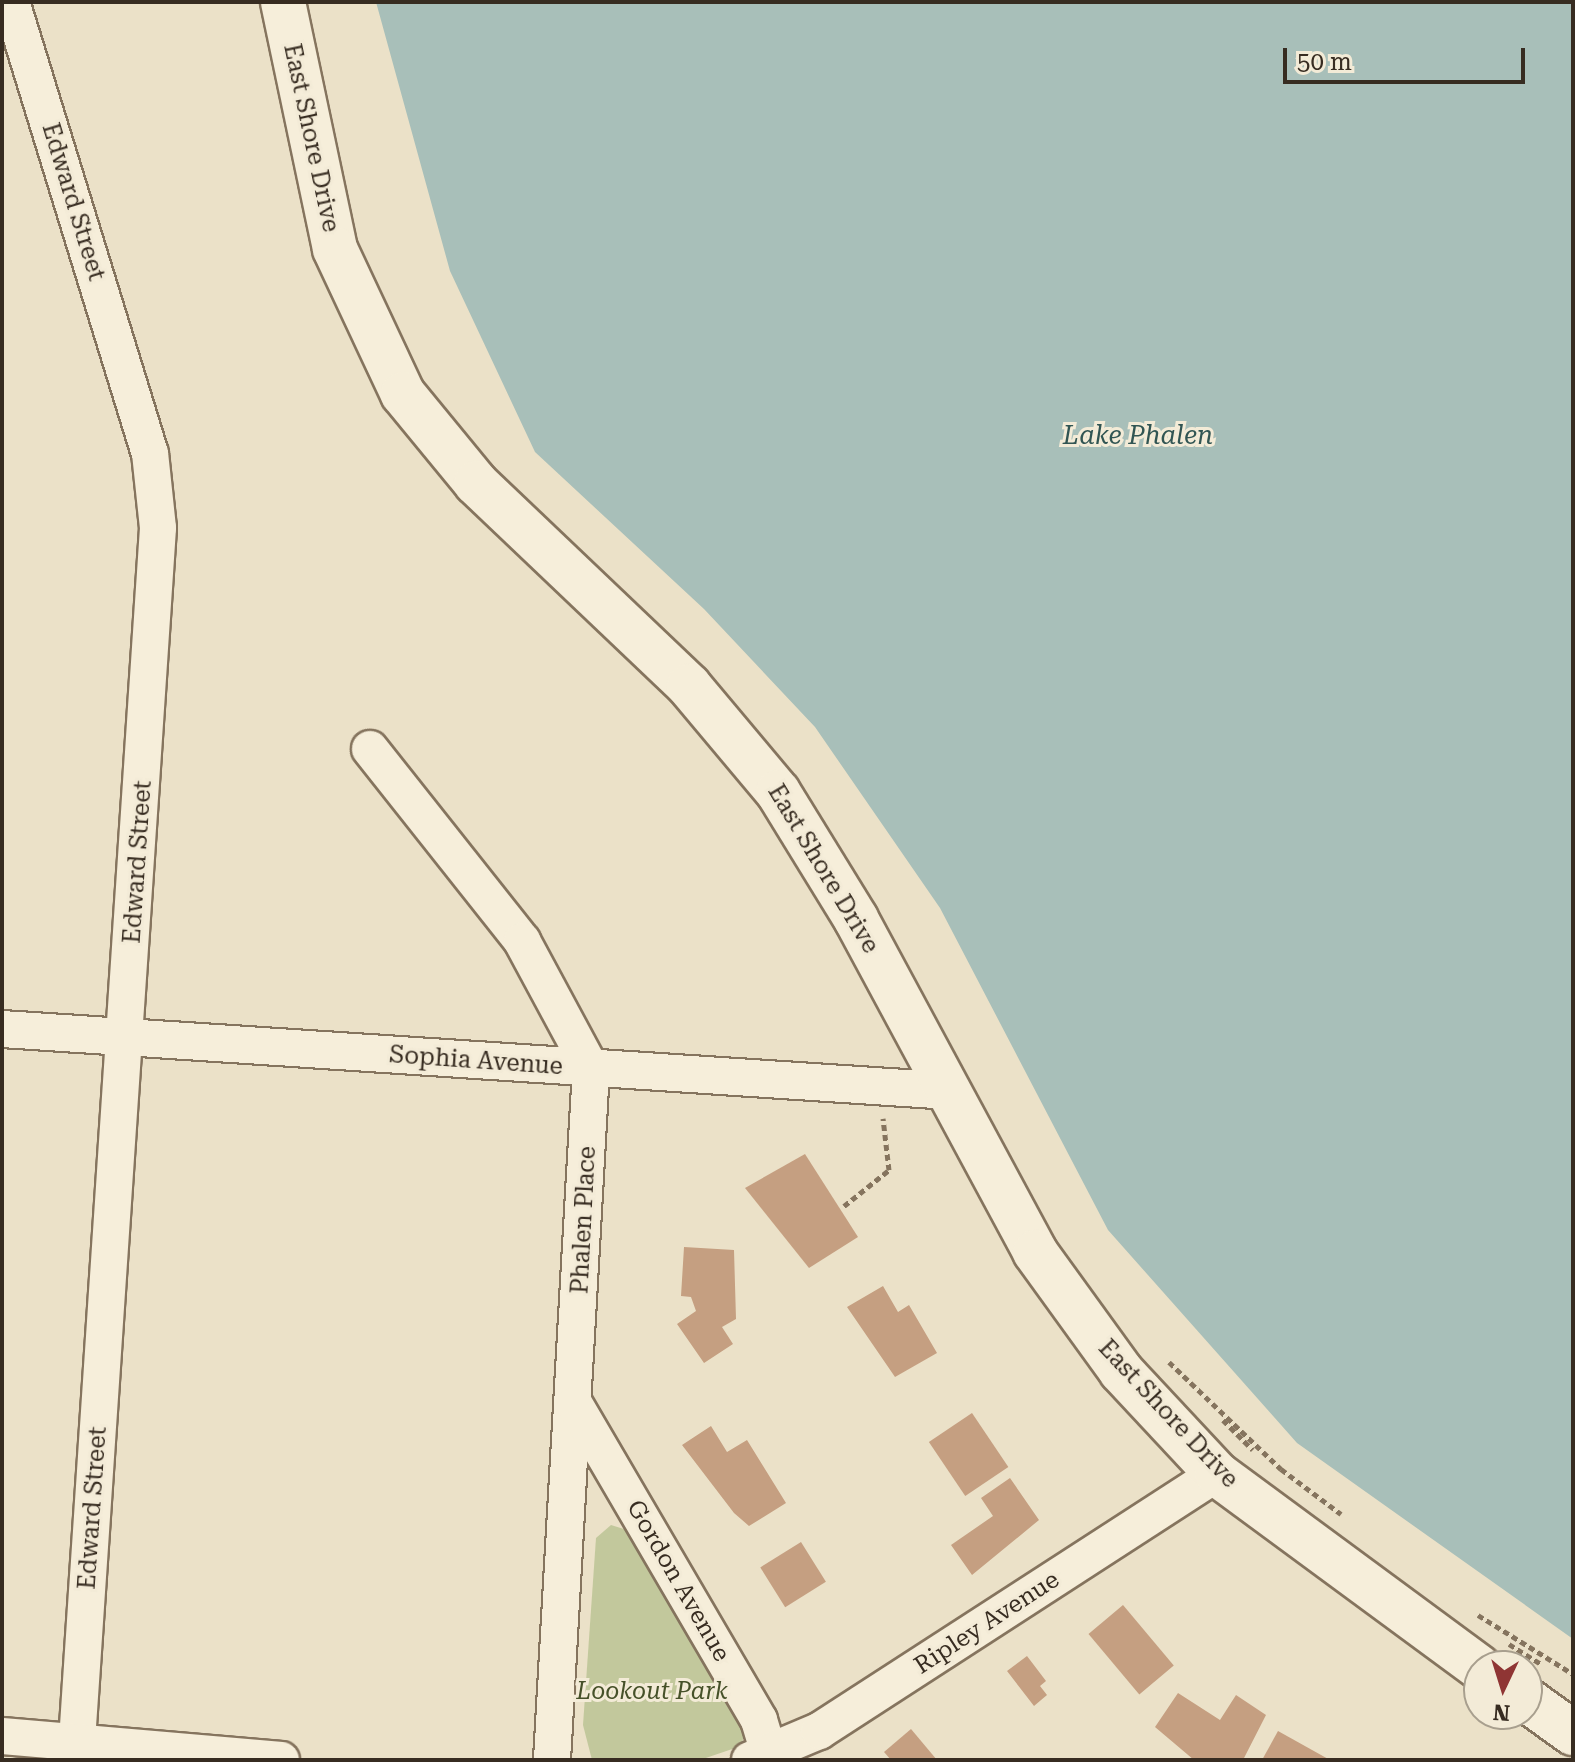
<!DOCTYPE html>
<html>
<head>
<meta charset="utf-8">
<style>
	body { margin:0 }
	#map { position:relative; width:1575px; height:1762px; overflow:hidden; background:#ebe1c8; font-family:"Roboto Serif",serif }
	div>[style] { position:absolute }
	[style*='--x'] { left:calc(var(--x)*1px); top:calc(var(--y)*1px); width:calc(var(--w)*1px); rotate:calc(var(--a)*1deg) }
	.green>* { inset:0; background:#c2c89c }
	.water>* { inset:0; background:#a8bfb9 }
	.building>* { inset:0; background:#c59f81; transform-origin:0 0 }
	.path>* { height:5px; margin-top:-2.5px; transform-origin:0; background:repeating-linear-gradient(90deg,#85745e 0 6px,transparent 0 10px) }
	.roads { filter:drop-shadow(2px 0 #85745e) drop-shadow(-2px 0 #85745e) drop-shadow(0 2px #85745e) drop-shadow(0 -2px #85745e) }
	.street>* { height:36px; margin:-18px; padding:0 18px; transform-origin:18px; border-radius:18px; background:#f6eeda }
	.secondary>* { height:44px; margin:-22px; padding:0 22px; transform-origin:22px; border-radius:22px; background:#f6eeda }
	span { translate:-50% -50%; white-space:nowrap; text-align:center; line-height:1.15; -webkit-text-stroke:6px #f3ebd7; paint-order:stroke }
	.street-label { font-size:24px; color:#372c21 }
	.park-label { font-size:24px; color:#465129; font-style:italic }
	.water-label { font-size:26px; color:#315553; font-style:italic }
	.frame { position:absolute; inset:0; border:4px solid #372c21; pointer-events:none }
	.north { position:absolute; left:1463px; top:1650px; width:80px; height:80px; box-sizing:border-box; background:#f3ebd7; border:2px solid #a89f8e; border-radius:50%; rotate:184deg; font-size:22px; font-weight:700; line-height:32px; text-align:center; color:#372c21 }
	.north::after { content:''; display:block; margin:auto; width:28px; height:36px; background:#8f3534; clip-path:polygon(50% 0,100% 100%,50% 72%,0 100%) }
	.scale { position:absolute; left:1283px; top:48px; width:242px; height:36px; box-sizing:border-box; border:4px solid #372c21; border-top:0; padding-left:10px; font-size:24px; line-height:28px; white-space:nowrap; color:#372c21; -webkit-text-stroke:6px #f3ebd7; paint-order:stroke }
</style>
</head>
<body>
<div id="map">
	<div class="green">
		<i style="clip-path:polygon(611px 1525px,627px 1530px,746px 1729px,741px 1746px,700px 1760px,592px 1760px,583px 1725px,596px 1538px)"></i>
	</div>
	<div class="water">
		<i style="clip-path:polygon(376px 2px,1573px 2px,1573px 1639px,1297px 1443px,1108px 1230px,940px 908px,815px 727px,704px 609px,535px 452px,450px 271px)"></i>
	</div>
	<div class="building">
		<i style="clip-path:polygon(805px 1154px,858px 1237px,809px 1268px,745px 1188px)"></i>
		<i style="clip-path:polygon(684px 1247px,734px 1250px,736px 1319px,722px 1327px,733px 1344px,704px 1363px,677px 1324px,696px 1311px,691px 1297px,681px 1296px)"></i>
		<i style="clip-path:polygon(883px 1286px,898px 1312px,909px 1305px,937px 1353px,895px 1377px,847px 1307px)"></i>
		<i style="left:972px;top:1413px;width:65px;height:52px;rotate:56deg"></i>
		<i style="clip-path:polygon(711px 1426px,727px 1452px,747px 1440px,786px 1503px,749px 1526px,734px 1513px,682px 1445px)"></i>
		<i style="clip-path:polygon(1010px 1478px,1039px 1520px,972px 1575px,951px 1545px,993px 1516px,981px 1498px)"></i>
		<i style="left:801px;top:1542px;width:47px;height:48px;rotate:58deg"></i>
		<i style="left:1123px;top:1605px;width:79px;height:45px;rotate:50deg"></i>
		<i style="clip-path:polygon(1027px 1656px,1046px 1681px,1040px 1686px,1047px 1695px,1034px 1706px,1007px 1671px)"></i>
		<i style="clip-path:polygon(1178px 1693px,1220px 1720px,1236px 1695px,1266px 1715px,1243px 1760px,1194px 1760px,1155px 1727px)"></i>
		<i style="clip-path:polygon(911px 1729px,937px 1760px,891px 1760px,884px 1752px)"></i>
		<i style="clip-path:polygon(1278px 1731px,1330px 1760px,1262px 1760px)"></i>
	</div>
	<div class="path">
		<i style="--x:844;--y:1206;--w:58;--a:-38.7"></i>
		<i style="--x:889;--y:1170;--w:52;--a:-96.6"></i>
		<i style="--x:1169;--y:1362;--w:155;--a:43.7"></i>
		<i style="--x:1281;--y:1469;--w:75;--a:36.9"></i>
		<i style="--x:1223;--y:1420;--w:42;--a:45"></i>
		<i style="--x:1478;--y:1615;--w:112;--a:31.8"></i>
		<i style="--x:1509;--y:1644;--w:38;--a:32"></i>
	</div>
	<div class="roads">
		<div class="street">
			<i style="--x:11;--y:2;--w:472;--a:72.9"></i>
			<i style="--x:150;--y:453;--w:75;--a:83.9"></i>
			<i style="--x:158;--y:528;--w:1217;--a:93.82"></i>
			<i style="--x:370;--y:749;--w:245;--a:51.6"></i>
			<i style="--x:522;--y:941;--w:145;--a:61.7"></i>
			<i style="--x:591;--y:1069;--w:692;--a:93.23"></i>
			<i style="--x:2;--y:1029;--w:950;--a:3.74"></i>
			<i style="--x:575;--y:1405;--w:365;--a:59.7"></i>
			<i style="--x:759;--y:1720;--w:42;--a:73.3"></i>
			<i style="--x:2;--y:1736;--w:280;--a:4.9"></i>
			<i style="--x:750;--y:1760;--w:75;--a:-22.8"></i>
			<i style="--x:819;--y:1731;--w:474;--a:-32.9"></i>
		</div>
		<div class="secondary">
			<i style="--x:283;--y:2;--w:252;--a:78.1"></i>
			<i style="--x:335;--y:249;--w:160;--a:64.9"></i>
			<i style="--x:403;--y:394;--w:115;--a:50.6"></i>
			<i style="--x:476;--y:483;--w:294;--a:43.6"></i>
			<i style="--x:689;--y:686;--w:138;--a:50"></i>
			<i style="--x:778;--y:792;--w:149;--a:58.4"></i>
			<i style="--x:856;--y:919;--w:378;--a:61.7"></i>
			<i style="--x:1035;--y:1252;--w:147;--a:54.1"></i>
			<i style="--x:1121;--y:1371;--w:141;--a:47"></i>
			<i style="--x:1217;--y:1474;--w:325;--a:36.4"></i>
			<i style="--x:1527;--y:1700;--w:57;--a:35.7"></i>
		</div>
	</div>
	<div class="street-label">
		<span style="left:311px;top:138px;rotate:78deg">East Shore Drive</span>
		<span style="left:73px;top:202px;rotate:73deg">Edward Street</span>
		<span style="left:138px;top:862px;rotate:-86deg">Edward Street</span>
		<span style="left:823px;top:869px;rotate:59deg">East Shore Drive</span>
		<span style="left:476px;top:1061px;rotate:4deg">Sophia Avenue</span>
		<span style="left:584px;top:1220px;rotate:-87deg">Phalen Place</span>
		<span style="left:1168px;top:1414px;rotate:47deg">East Shore Drive</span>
		<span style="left:93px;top:1508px;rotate:-86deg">Edward Street</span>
		<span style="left:678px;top:1581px;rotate:60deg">Gordon Avenue</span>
		<span style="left:987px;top:1623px;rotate:-33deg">Ripley Avenue</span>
	</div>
	<div class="park-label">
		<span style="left:652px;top:1692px">Lookout Park</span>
	</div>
	<div class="water-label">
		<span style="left:1138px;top:436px">Lake Phalen</span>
	</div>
	<div class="frame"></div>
	<div class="north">N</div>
	<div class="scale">50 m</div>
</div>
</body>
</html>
